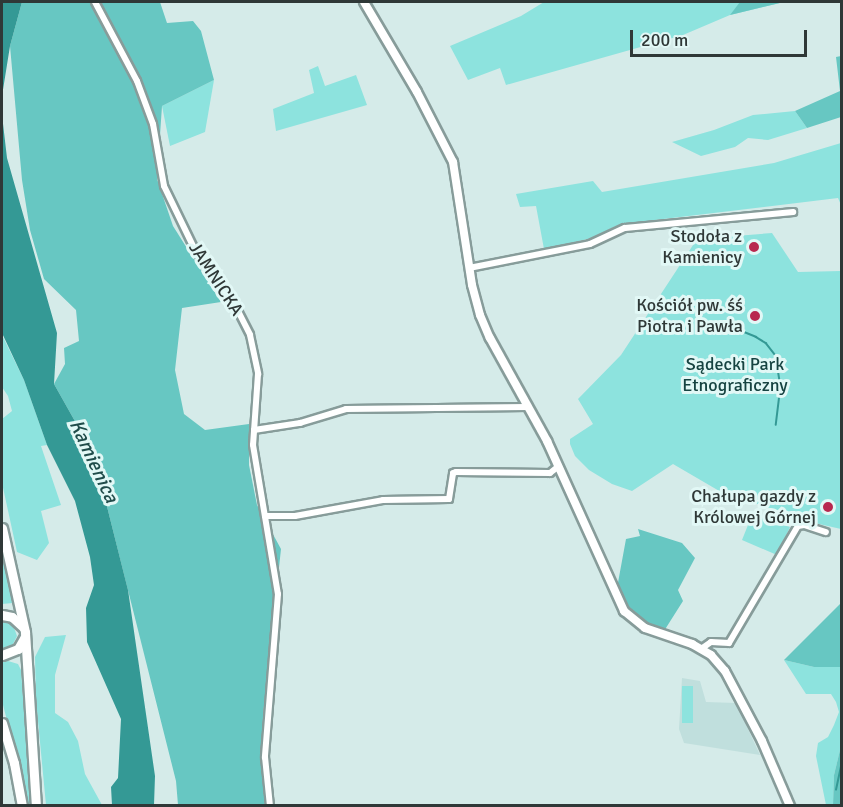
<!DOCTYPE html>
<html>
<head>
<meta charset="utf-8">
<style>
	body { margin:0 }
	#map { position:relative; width:843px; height:807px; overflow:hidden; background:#d5ebe9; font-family:Signika,sans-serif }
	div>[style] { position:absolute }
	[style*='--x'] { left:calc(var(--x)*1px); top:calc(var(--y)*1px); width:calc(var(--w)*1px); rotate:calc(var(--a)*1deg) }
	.built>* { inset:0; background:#c0dfdd }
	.green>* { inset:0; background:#8de3de; transform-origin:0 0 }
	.forest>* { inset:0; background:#67c7c2 }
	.water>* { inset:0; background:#349995 }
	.stream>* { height:1.5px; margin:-0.75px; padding:0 0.75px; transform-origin:0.75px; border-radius:0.75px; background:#349995 }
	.roads { filter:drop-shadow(2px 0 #879c9a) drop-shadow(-2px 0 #879c9a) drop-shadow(0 2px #879c9a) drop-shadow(0 -2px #879c9a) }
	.minor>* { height:6px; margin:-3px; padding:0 3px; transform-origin:3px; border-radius:3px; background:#fff }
	.tertiary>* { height:8px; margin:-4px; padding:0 4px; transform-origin:4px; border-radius:4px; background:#fff }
	.primary>* { height:9px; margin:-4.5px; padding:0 4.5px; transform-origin:4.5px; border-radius:4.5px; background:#fff }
	.dots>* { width:16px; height:16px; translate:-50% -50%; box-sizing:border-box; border:3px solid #e2f8f6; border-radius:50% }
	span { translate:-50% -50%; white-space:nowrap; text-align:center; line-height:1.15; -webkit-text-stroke:6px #e2f8f6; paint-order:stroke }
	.poi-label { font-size:18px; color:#2f3837 }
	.right { translate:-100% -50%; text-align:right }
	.street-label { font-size:18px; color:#2f3837 }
	.park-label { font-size:18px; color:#164341 }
	.water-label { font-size:20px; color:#204c4a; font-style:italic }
	.frame { position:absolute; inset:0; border:3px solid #2f3837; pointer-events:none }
	.scale { position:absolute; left:630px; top:30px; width:177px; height:27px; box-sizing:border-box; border:3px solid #2f3837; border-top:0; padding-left:8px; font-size:18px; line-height:21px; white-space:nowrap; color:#2f3837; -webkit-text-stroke:4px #e2f8f6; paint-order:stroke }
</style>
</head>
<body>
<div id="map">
	<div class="built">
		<i style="clip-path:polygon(682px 678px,700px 681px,706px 702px,736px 703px,760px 755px,684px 743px,679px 729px)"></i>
	</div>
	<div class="green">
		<i style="clip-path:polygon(544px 2px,784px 2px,730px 15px,683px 35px,506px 85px,500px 68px,468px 80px,450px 46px,521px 16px)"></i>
		<i style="clip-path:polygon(318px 66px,325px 86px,356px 75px,367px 105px,276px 131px,273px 109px,314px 93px,309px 70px)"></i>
		<i style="clip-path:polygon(214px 80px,205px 132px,170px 146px,162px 106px)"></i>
		<i style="clip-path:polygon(795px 111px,807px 128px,768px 140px,748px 138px,735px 147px,701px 156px,672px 142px,714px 130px,753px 115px)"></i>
		<i style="clip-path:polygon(841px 143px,841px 205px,838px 198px,655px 220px,614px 227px,592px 238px,544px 249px,536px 206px,520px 207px,516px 194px,593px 181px,602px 192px,774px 163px)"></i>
		<i style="clip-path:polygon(772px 233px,798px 272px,841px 271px,841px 529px,819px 524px,721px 492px,673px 464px,632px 491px,612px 484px,589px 470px,575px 456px,570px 444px,570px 439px,593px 424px,578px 399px,621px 355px,697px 239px)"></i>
		<i style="clip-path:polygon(2px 335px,24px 380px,47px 445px,41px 446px,61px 505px,41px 511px,49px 543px,37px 560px,17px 552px,2px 483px,2px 419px,12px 411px,8px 396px,2px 387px)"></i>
		<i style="clip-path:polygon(752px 515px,790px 527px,777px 555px,742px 540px)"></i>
		<i style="clip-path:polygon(2px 551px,13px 603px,2px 604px)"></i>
		<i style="clip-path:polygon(2px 620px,13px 625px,17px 636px,12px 646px,2px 650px)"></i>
		<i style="clip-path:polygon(66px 635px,55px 675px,55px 713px,68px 722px,78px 741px,85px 774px,102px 805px,46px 805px,36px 700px,35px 657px,45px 637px)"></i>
		<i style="clip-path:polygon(784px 660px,814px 667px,841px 667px,841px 746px,834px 775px,833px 805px,826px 805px,816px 756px,818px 743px,828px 737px,834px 725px,839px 712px,836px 702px,831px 694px,806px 694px)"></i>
		<i style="clip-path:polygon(8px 661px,18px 664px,21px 670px,31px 805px,26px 805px,21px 775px,2px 701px,2px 662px)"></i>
		<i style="left:682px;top:686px;width:11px;height:37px"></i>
	</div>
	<div class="forest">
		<i style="clip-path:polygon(22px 2px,160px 2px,167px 23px,193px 21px,201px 31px,214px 80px,162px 106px,157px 179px,173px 226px,221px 302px,182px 308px,175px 370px,184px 414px,205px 430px,249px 424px,249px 465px,257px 505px,281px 549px,263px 715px,262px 771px,265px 805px,178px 805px,176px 781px,94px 455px,54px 384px,65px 364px,64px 348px,79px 341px,76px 310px,44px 279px,30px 230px,22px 180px,10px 46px)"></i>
		<i style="clip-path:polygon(740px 2px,784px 2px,730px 15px)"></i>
		<i style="clip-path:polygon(841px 56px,841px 117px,807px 128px,795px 111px,840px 91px,836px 57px)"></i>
		<i style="clip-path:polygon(638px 529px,682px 543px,695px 558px,678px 590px,683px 601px,664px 631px,650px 627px,630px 614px,621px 601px,617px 588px,626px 539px,640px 536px)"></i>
		<i style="clip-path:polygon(841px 603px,841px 667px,814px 667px,784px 660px)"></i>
		<i style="clip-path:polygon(841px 746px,841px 805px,833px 805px,834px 775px)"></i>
	</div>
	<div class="water">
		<i style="clip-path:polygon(2px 2px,22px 2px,10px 46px,2px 96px)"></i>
		<i style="clip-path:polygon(2px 115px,7px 158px,57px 333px,54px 384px,94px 455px,128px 590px,155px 776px,154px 805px,112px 805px,111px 787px,118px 778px,121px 719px,87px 642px,86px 608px,94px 585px,90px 557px,75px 501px,47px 445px,24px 380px,2px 333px)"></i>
	</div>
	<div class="stream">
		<i style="--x:714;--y:323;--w:8;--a:0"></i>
		<i style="--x:722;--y:323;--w:37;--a:22"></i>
		<i style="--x:756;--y:337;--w:12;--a:31"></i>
		<i style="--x:766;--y:343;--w:16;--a:52"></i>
		<i style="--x:776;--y:356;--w:30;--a:81"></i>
		<i style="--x:781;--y:386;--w:39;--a:97"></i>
		<i style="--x:836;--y:790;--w:30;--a:-78"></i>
	</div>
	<div class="roads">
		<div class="minor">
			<i style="--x:95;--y:2;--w:89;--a:62"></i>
			<i style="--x:137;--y:81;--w:46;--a:69.6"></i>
			<i style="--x:153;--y:124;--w:63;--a:79.9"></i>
			<i style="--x:164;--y:186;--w:71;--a:64.2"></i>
			<i style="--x:195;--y:250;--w:70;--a:54.3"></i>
			<i style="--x:236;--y:307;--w:31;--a:63"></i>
			<i style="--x:250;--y:335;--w:40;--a:78"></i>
			<i style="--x:258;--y:374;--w:71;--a:94"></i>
			<i style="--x:253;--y:445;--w:151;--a:80.5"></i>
			<i style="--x:278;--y:594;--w:164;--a:94.6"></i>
			<i style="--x:265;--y:757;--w:49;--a:84.2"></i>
			<i style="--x:469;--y:268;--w:123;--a:-11.2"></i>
			<i style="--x:590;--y:244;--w:38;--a:-25"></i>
			<i style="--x:625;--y:228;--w:169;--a:-5.4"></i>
			<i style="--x:254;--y:430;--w:47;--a:-8.7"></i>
			<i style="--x:300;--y:423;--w:48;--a:-16.9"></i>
			<i style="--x:346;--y:409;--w:181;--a:-0.6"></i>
			<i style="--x:265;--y:516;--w:30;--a:0"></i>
			<i style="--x:295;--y:516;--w:89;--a:-10.3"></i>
			<i style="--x:383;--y:500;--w:66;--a:-0.9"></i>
			<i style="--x:449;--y:499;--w:26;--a:-81"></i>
			<i style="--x:453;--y:473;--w:3;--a:-18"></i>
			<i style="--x:456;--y:472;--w:94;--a:0.6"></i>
			<i style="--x:550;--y:473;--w:11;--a:-38"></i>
			<i style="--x:701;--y:649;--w:12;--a:-35"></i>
			<i style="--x:711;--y:642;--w:18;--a:3"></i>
			<i style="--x:729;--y:643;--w:136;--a:-59.5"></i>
			<i style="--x:798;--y:526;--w:6;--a:-9"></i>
			<i style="--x:804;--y:525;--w:23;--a:18"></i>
		</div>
		<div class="tertiary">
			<i style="--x:364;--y:2;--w:104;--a:59.5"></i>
			<i style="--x:417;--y:92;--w:79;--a:62.8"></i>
			<i style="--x:453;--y:162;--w:124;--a:81.2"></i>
			<i style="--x:472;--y:285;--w:31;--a:75"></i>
			<i style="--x:480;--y:315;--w:25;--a:67"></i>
			<i style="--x:490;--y:338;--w:118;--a:61"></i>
			<i style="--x:547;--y:441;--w:187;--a:65.6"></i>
			<i style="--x:624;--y:611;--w:27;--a:39"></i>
			<i style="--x:645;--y:628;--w:50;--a:18.8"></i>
			<i style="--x:692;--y:644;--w:22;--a:30"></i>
			<i style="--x:711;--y:655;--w:21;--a:49"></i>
			<i style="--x:725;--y:671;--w:79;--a:62.1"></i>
			<i style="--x:762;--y:741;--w:71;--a:66.7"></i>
		</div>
		<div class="primary">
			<i style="--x:2;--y:528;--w:107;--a:77.5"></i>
			<i style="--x:25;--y:632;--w:174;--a:86.4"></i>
			<i style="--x:2;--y:615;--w:10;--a:11"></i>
			<i style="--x:12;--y:617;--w:15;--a:42"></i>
			<i style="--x:2;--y:655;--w:17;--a:-21"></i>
			<i style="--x:18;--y:649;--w:13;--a:-61"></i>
			<i style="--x:2;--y:723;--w:42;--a:73.3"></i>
			<i style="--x:14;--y:763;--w:44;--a:79.5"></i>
		</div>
	</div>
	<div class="dots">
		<i style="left:754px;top:247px;background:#b8284f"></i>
		<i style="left:755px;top:316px;background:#b8284f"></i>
		<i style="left:828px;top:507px;background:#b8284f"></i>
	</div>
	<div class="poi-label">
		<span class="right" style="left:742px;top:247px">Stodoła z<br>Kamienicy</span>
		<span class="right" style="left:743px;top:316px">Kościół pw. śś<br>Piotra i Pawła</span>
		<span class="right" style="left:816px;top:507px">Chałupa gazdy z<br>Królowej Górnej</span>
	</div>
	<div class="street-label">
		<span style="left:216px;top:279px;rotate:57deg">JAMNICKA</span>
	</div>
	<div class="park-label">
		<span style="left:735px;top:375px">Sądecki Park<br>Etnograficzny</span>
	</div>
	<div class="water-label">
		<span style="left:94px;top:461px;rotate:65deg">Kamienica</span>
	</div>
	<div class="frame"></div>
	<div class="scale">200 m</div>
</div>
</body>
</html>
